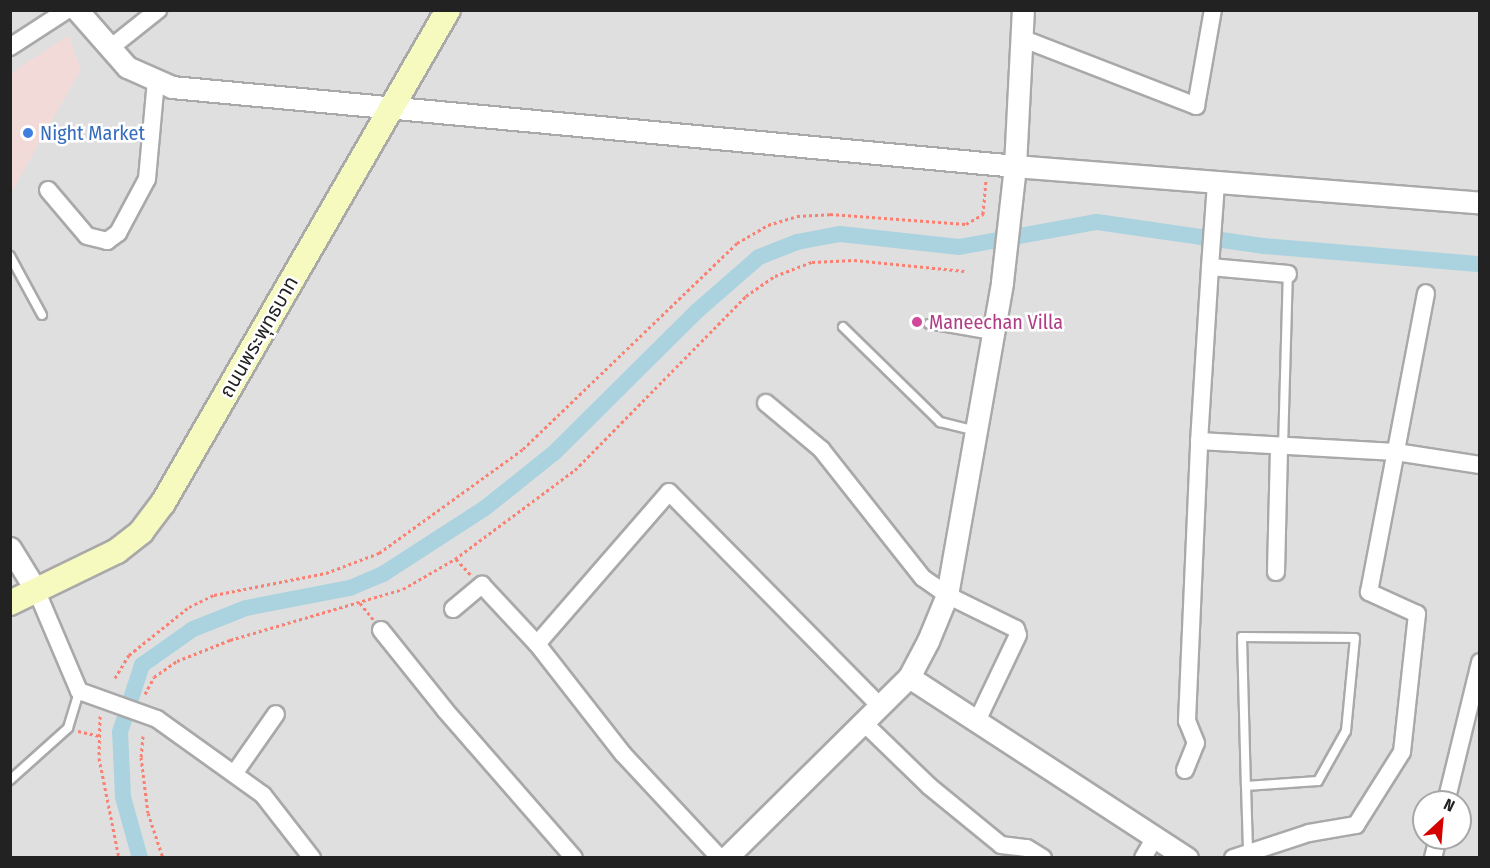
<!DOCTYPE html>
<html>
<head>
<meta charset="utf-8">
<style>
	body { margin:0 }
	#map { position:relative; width:1490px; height:868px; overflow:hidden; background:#f2efe9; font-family:"Fira Sans Condensed","Noto Sans Thai",sans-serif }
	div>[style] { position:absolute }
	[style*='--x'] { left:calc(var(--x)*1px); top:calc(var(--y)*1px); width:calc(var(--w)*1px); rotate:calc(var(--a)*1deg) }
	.residential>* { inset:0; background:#e0dfdf }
	.commercial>* { inset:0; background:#f2dad9 }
	.canal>* { height:16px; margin:-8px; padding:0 8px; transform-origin:8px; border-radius:8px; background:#aad3df }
	.path>* { height:3px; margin-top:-1.5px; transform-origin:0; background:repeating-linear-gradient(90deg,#fa8072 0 3px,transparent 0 6px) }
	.roads { filter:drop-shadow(2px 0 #a9a9a9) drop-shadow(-2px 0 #a9a9a9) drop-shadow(0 2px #a9a9a9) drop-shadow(0 -2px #a9a9a9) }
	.service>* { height:8px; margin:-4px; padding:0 4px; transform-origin:4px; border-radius:4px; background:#fff }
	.minor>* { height:16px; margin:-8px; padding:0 8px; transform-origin:8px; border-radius:8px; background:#fff }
	.tertiary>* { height:21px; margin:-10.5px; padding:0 10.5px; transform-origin:10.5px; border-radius:10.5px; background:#fff }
	.secondary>* { height:24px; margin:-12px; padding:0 12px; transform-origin:12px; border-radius:12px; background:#f7fabf }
	.dots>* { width:16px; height:16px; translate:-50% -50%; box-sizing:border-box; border:3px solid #fff; border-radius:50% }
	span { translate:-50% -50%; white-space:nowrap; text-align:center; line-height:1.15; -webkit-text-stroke:5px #fff; paint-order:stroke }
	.shop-label { font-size:20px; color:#366cbe }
	.left { translate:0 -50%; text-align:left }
	.hotel-label { font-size:20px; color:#b23c85 }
	.street-label { font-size:20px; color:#222 }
	.frame { position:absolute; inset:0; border:12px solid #222; pointer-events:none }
	.north { position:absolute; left:1412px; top:790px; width:60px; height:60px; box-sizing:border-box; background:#fff; border:2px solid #a7a7a7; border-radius:50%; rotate:26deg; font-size:16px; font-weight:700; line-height:24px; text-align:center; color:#222 }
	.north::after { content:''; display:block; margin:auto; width:21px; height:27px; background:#d40000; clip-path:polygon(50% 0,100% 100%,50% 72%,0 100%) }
</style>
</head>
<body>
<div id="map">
	<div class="residential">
		<i style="clip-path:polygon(evenodd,10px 11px,1479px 11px,1479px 857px,11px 857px,10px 11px,1424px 802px,1460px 802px,1460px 838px,1424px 838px,1424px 802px)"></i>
	</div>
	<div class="commercial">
		<i style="clip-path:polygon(68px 36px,81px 69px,11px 193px,11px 73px)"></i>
	</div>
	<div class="canal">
		<i style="--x:140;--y:858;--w:63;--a:-105.6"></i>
		<i style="--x:123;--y:797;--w:65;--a:-92.6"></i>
		<i style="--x:120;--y:732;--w:71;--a:-71.8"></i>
		<i style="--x:142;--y:665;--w:62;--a:-35.2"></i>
		<i style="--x:193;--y:629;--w:57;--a:-21.6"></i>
		<i style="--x:246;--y:608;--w:106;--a:-10.9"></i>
		<i style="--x:350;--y:588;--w:36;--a:-23"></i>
		<i style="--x:383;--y:574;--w:121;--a:-32.9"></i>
		<i style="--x:485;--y:508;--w:88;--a:-38.6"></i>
		<i style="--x:554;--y:453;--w:202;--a:-44.8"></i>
		<i style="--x:697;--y:311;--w:82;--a:-41.1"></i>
		<i style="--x:759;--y:257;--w:41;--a:-21.5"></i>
		<i style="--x:797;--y:242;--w:44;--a:-10.5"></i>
		<i style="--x:840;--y:234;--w:120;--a:6.2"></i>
		<i style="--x:959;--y:247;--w:140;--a:-10.3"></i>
		<i style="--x:1097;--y:222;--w:169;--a:8.2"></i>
		<i style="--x:1264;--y:246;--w:217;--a:4.8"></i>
	</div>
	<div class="path">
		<i style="--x:456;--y:559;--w:21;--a:47"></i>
		<i style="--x:360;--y:603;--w:21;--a:51"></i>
		<i style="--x:115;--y:678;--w:27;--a:-59"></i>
		<i style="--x:129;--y:655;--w:77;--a:-38.7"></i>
		<i style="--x:189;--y:607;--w:28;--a:-26"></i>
		<i style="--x:214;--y:595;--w:114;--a:-11.1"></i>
		<i style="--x:326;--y:573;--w:57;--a:-20.7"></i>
		<i style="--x:379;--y:553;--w:178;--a:-35.8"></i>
		<i style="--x:523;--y:449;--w:297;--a:-43.9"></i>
		<i style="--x:737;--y:243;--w:36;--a:-30"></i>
		<i style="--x:768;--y:225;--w:30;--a:-17"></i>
		<i style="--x:797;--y:216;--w:33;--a:-3"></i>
		<i style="--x:830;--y:214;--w:136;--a:4.2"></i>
		<i style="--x:966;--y:224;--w:20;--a:-30"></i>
		<i style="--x:983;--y:214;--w:33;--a:-85"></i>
		<i style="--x:145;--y:694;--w:19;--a:-62"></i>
		<i style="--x:154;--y:677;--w:28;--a:-35"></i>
		<i style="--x:177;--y:661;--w:57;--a:-21.6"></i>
		<i style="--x:230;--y:640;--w:180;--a:-16.4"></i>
		<i style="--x:403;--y:589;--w:60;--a:-30"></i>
		<i style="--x:455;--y:559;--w:149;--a:-36.6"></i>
		<i style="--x:575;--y:470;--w:244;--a:-45.5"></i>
		<i style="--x:746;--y:296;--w:35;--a:-35"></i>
		<i style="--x:775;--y:276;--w:40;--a:-21"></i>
		<i style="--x:812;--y:262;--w:42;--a:-2.7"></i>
		<i style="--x:854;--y:260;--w:111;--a:5.7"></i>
		<i style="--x:100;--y:716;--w:42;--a:91.4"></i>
		<i style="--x:99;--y:758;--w:102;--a:78.7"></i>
		<i style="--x:78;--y:731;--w:22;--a:13"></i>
		<i style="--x:143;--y:736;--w:21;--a:95"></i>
		<i style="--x:141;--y:757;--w:56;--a:82.9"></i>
		<i style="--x:148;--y:813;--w:47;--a:71.6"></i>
	</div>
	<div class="roads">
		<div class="service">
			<i style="--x:10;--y:256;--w:67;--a:61.5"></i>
			<i style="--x:929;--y:324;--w:64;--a:9.9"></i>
			<i style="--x:843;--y:327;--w:136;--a:44.4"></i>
			<i style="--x:940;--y:422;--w:37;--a:14"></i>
			<i style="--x:1283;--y:448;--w:174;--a:-88.4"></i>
			<i style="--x:10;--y:780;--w:78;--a:-41.9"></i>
			<i style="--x:68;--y:728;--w:39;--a:-73"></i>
			<i style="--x:1246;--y:786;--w:72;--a:-4"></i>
			<i style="--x:1318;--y:781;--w:57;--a:-60.8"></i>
			<i style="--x:1346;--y:731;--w:93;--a:-84.5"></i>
			<i style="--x:1355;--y:638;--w:113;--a:-179.5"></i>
			<i style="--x:1242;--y:637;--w:149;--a:88.5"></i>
			<i style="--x:1246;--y:786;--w:64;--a:88.2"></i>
		</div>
		<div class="minor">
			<i style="--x:1021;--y:38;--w:188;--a:21.2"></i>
			<i style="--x:1196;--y:106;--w:97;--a:-80"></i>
			<i style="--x:10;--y:47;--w:68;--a:-33"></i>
			<i style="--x:109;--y:49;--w:63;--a:-38.5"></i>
			<i style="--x:48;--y:190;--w:60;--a:49.7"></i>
			<i style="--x:87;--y:236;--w:21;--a:14"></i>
			<i style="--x:107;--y:241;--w:14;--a:-36"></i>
			<i style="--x:118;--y:233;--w:61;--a:-61.8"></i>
			<i style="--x:147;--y:179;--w:98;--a:-84.8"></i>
			<i style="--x:1210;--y:267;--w:84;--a:-85.9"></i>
			<i style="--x:1288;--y:274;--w:78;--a:-174.9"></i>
			<i style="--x:1210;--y:267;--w:174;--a:93.6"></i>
			<i style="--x:1199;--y:441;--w:197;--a:3.2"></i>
			<i style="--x:1396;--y:452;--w:85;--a:8.8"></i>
			<i style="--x:766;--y:403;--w:72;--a:39.9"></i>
			<i style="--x:821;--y:449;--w:164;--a:51.7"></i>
			<i style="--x:923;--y:578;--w:29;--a:35"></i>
			<i style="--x:947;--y:595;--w:77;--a:26.2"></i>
			<i style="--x:1016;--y:629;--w:6;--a:72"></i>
			<i style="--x:1018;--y:635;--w:95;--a:115.5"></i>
			<i style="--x:1276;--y:572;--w:125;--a:-88.6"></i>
			<i style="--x:37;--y:592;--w:108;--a:67"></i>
			<i style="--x:79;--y:691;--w:83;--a:19.7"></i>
			<i style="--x:157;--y:719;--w:130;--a:35.6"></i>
			<i style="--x:263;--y:795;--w:80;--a:52.1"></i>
			<i style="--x:453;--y:609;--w:38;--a:-40"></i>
			<i style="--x:482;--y:585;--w:81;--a:47"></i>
			<i style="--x:381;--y:630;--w:102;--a:51.3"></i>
			<i style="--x:445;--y:710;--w:196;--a:48.9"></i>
			<i style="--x:864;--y:723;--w:91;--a:44.1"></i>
			<i style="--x:929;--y:786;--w:93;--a:39.3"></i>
			<i style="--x:1001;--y:845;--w:26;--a:7"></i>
			<i style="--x:1027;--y:848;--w:19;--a:32"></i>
			<i style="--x:1185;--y:770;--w:29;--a:-68"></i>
			<i style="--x:1196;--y:743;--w:24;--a:-112"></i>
			<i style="--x:1187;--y:721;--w:280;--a:-87.5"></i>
			<i style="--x:234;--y:774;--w:73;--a:-55"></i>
			<i style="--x:1446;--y:802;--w:144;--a:-76.3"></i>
			<i style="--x:720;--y:858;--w:142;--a:-133"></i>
			<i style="--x:623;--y:754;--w:140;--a:-128"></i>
			<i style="--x:537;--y:644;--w:201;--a:-49"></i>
			<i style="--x:669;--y:492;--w:302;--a:45.4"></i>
			<i style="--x:1143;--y:858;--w:24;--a:-60"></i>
			<i style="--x:1233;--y:858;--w:80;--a:-18.2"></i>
			<i style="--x:1309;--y:833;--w:48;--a:-9.7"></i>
			<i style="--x:1356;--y:825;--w:86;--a:-57.8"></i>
			<i style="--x:1402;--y:752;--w:139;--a:-83.8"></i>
			<i style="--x:1417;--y:614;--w:53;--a:-155.4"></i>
			<i style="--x:1369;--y:592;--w:304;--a:-79.2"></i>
			<i style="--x:1433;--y:858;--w:21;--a:-76"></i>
		</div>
		<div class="tertiary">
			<i style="--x:77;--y:10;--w:76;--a:48.7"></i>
			<i style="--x:127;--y:67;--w:49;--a:24"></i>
			<i style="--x:172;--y:87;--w:847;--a:5.35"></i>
			<i style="--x:1015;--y:166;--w:466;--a:4.5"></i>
			<i style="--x:10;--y:548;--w:52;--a:58.5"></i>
			<i style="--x:909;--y:677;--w:332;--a:33.1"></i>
			<i style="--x:726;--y:858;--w:257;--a:-44.7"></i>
			<i style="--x:909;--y:677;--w:41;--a:-62.2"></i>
			<i style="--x:928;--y:641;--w:50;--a:-67.6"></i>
			<i style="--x:947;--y:595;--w:318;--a:-80"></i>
			<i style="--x:1002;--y:282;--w:117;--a:-83.6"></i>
			<i style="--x:1015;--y:166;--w:156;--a:-87.1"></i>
		</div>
		<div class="secondary">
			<i style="--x:10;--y:603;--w:119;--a:-25.9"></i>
			<i style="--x:117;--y:551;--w:31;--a:-38"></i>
			<i style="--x:141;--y:532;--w:36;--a:-53"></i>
			<i style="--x:163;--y:503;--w:569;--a:-59.97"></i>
		</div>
	</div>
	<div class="dots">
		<i style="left:28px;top:133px;background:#3f7fe0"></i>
		<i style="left:917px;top:322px;background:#d1479c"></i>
	</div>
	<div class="shop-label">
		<span class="left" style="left:40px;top:133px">Night Market</span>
	</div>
	<div class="hotel-label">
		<span class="left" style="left:929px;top:322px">Maneechan Villa</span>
	</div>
	<div class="street-label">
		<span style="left:259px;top:337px;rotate:-60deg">ถนนพระพุทธบาท</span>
	</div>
	<div class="frame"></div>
	<div class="north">N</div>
</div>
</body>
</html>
